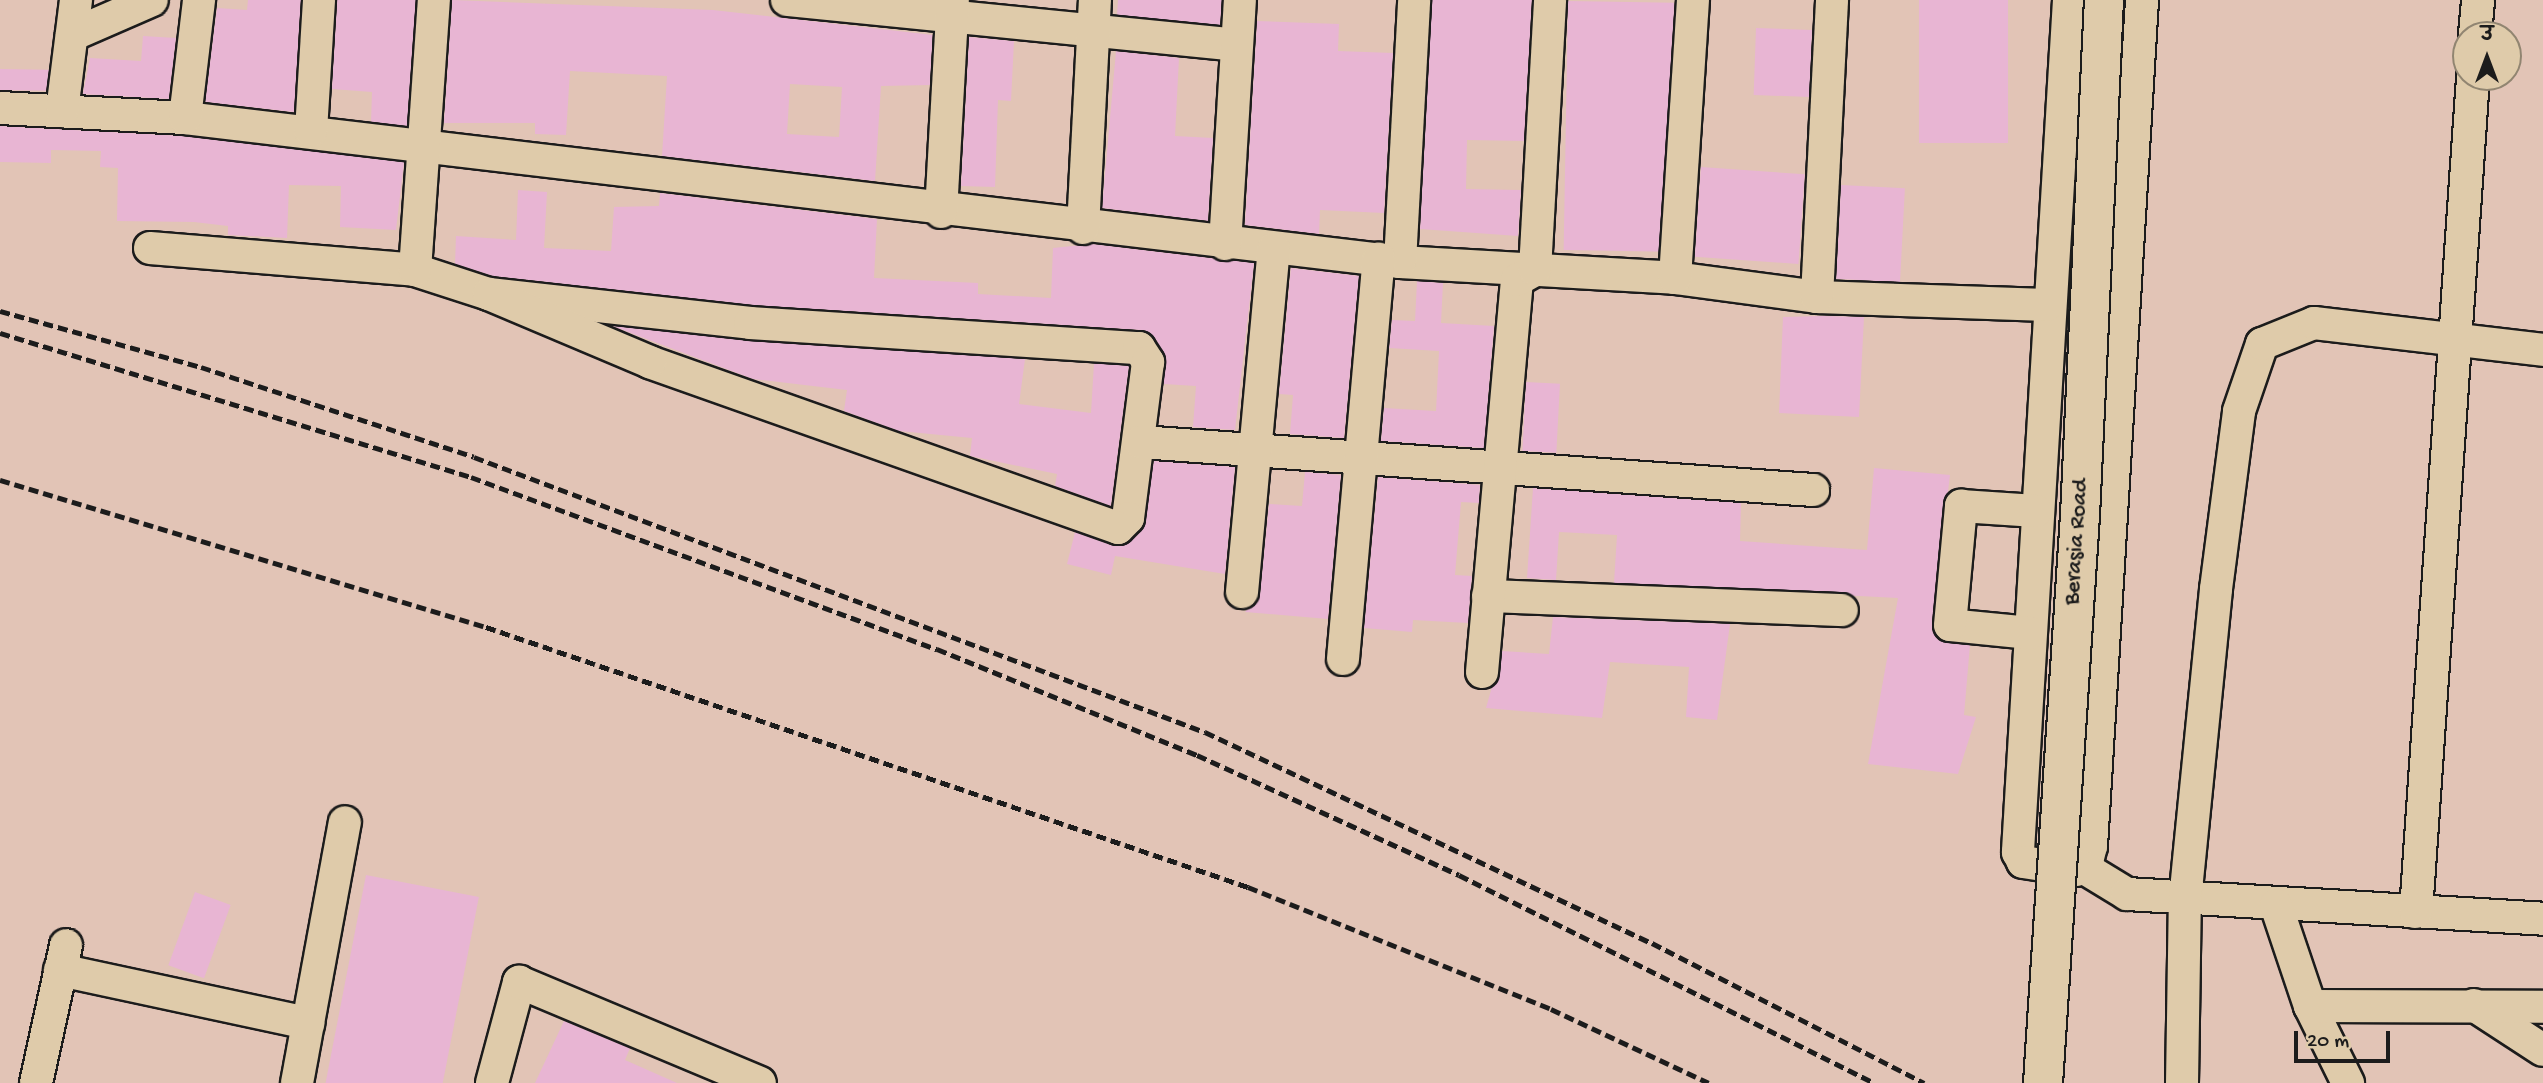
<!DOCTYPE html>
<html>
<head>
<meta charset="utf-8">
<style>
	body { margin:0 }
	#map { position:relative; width:2543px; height:1083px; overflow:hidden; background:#e2c4b6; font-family:"Gochi Hand","Playpen Sans Deva",sans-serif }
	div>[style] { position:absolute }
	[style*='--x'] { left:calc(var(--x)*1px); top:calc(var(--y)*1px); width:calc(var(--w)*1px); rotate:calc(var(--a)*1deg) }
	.building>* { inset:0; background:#e8b5d3; transform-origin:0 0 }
	.roads { filter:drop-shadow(2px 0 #1c1c1c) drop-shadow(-2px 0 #1c1c1c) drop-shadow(0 2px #1c1c1c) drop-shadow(0 -2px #1c1c1c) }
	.minor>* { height:32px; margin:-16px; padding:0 16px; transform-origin:16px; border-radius:16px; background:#dfcbaa }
	.rail>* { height:5px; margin-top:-2.5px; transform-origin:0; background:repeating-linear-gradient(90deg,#1c1c1c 0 10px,transparent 0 15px) }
	.bridges { filter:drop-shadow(2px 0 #1c1c1c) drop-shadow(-2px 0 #1c1c1c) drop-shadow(0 2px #1c1c1c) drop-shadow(0 -2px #1c1c1c) }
	.major-bridge>* { height:38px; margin:-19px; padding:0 19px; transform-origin:19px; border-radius:19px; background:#dfcbaa }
	span { translate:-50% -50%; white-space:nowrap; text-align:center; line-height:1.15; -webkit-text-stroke:6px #dfcbaa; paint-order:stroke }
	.street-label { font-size:23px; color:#1c1c1c }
	.north { position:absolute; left:2452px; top:21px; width:70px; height:70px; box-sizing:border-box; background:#dfcbaa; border:2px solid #918571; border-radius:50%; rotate:0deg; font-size:19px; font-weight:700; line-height:28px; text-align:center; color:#1c1c1c }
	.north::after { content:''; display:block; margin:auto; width:24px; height:32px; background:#1c1c1c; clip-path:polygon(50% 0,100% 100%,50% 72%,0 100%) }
	.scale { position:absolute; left:2294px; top:1031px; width:96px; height:32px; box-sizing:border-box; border:4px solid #1c1c1c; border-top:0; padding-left:9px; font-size:21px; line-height:24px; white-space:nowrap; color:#1c1c1c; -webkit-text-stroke:5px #dfcbaa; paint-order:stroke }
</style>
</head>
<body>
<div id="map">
	<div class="building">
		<i style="clip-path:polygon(248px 0,301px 0,294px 112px,205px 102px,217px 8px,247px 10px)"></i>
		<i style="clip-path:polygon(337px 0,416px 0,407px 126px,371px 122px,372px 92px,332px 89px)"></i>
		<i style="clip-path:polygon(evenodd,452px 0,713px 10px,933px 35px,930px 85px,881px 86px,875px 181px,662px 156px,667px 76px,570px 71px,566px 135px,535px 134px,535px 123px,444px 123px,452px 0,790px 84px,842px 87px,839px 137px,787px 134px,790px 84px)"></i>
		<i style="clip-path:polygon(1118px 0,1222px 0,1220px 25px,1117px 15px)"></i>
		<i style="clip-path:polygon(1432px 0,1532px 0,1524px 141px,1467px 140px,1466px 189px,1521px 190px,1518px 236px,1420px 229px)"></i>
		<i style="left:1919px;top:0;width:89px;height:143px"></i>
		<i style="left:1568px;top:1px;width:106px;height:249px;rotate:1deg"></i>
		<i style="clip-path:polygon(1257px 21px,1339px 24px,1338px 51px,1393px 53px,1384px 213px,1320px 210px,1319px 234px,1245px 225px)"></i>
		<i style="left:1756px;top:28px;width:56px;height:67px;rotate:2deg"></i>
		<i style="clip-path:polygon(143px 36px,176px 38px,169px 99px,83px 94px,90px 58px,141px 61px)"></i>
		<i style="clip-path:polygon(969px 37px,1014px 41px,1011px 101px,998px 100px,995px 187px,961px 186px)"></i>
		<i style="clip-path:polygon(1116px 51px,1179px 58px,1175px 136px,1213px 138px,1208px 221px,1102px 208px)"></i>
		<i style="left:0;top:69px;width:49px;height:21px;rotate:1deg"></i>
		<i style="clip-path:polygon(0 126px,183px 136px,404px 162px,396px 230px,340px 227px,341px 186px,289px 185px,287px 238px,228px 235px,228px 226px,194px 222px,117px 221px,118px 168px,100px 167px,101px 151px,51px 150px,51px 163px,0 162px)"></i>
		<i style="left:1701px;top:167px;width:104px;height:90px;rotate:4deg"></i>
		<i style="left:1841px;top:185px;width:64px;height:94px;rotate:3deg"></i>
		<i style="clip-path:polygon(518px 190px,547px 192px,544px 248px,611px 251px,614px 207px,659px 206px,660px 193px,877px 219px,874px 278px,978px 283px,978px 294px,1051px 298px,1053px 248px,1092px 244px,1254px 263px,1235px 430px,1193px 427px,1196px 386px,1164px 384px,1163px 352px,1141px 330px,752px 305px,493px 276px,455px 264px,456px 236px,516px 240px)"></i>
		<i style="clip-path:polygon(1291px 268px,1359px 276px,1344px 438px,1290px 434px,1293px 395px,1279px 394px)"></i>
		<i style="clip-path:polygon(1417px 281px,1443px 283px,1441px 323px,1494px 326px,1484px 448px,1381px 441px,1384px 408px,1436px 411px,1439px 351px,1389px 348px,1392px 320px,1415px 321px)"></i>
		<i style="clip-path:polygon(1822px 316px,1864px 317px,1859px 417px,1779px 413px,1783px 317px)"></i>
		<i style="clip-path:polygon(612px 326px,1025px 359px,1019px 404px,1091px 413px,1094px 363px,1129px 366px,1111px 506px,1055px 486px,1057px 474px,970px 456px,972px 438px,899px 431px,844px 411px,847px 390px,753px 379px)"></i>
		<i style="left:1526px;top:382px;width:34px;height:69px;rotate:3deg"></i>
		<i style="clip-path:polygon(1154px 461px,1235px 467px,1225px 574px,1115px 556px,1111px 575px,1067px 564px,1075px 532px,1121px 546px,1141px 531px)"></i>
		<i style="clip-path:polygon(1874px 468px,1950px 475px,1932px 623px,1940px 640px,1970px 645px,1964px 715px,1976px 717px,1958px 774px,1868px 764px,1898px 598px,1614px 583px,1617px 535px,1559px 532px,1556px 580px,1527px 578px,1533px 488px,1741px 503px,1740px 541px,1867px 550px)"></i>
		<i style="clip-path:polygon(1305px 472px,1341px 475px,1328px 619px,1245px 612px,1260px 594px,1269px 504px,1302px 506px)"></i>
		<i style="clip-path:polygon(1378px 477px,1480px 485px,1479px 503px,1461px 502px,1455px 575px,1472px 576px,1468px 623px,1413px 620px,1412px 632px,1364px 628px)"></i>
		<i style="clip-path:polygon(1553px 617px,1730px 624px,1717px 720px,1686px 717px,1689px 667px,1610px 662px,1602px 718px,1486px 708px,1502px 651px,1549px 654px)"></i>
		<i style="left:366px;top:875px;width:115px;height:212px;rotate:11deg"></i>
		<i style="left:195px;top:892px;width:38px;height:78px;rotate:20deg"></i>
		<i style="clip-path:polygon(564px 1021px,630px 1048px,625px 1060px,677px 1083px,535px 1083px)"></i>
	</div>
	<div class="roads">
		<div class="minor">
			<i style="--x:787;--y:0;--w:450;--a:5.7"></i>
			<i style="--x:2069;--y:0;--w:854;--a:93.43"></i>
			<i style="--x:2018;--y:852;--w:11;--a:63"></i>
			<i style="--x:2023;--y:862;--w:54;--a:8.6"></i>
			<i style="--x:2076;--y:870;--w:14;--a:-36"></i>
			<i style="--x:2087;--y:862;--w:16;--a:-76"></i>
			<i style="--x:2091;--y:846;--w:848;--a:-86.55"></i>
			<i style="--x:72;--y:35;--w:87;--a:-23.6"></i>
			<i style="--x:2475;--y:35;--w:35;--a:-85"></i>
			<i style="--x:0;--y:108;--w:185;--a:3.1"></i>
			<i style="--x:185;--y:118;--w:1224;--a:6.76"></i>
			<i style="--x:1400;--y:262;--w:275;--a:3.3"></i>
			<i style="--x:1675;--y:278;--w:143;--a:7.6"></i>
			<i style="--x:1817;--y:297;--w:230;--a:2"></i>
			<i style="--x:62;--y:111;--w:112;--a:-82.8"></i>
			<i style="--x:185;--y:118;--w:119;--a:-83.2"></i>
			<i style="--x:311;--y:131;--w:131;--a:-86.5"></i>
			<i style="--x:941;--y:212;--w:212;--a:-86.8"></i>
			<i style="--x:1083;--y:228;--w:228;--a:-87"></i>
			<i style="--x:1225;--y:244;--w:244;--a:-86.5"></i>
			<i style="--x:150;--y:248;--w:266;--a:4.7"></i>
			<i style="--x:415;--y:270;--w:78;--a:18"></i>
			<i style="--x:489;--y:294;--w:263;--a:6.3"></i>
			<i style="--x:750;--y:323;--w:390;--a:3.7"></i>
			<i style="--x:1139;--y:348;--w:17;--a:57"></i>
			<i style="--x:1148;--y:362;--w:157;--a:97.3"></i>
			<i style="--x:1128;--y:518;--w:14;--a:135"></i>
			<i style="--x:1118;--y:528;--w:497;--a:-160.5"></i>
			<i style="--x:650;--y:362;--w:175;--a:-157.1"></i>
			<i style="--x:1400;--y:262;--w:262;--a:-86.9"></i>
			<i style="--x:415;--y:270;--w:271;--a:-86"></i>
			<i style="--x:1675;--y:278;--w:279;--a:-86.3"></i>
			<i style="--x:1817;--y:297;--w:297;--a:-87.1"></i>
			<i style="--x:1140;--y:442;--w:675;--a:4.08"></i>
			<i style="--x:1242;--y:592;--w:345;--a:-84.7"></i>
			<i style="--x:1488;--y:596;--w:354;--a:2.3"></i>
			<i style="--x:2030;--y:633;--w:80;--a:-174.3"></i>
			<i style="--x:1950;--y:625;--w:120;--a:-84.7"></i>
			<i style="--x:1961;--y:506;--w:75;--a:3.8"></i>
			<i style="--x:1343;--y:659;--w:402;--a:-84.9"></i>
			<i style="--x:1482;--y:672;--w:394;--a:-84.9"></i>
			<i style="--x:1517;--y:280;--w:21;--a:-29"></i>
			<i style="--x:1535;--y:270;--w:270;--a:-86.8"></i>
			<i style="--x:2081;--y:866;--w:54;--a:31.3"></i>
			<i style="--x:2127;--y:894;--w:417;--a:3.4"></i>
			<i style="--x:2276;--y:905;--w:107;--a:71.4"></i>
			<i style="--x:2310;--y:1006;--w:86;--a:63.7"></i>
			<i style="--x:2416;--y:912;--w:837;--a:-86.09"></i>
			<i style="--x:60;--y:970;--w:254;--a:12.1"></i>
			<i style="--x:2474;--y:1005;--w:82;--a:33.1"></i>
			<i style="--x:2310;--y:1006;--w:233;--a:0.2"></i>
			<i style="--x:36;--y:1083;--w:141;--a:-77.7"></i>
			<i style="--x:297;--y:1083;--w:265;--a:-79.6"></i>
			<i style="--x:492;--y:1083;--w:105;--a:-75"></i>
			<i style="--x:519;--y:982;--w:261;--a:22.7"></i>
			<i style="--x:2182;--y:1083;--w:183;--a:-89.1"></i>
			<i style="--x:2185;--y:900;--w:313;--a:-84.3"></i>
			<i style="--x:2216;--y:589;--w:179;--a:-82.6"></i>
			<i style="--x:2239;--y:411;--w:71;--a:-71.1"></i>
			<i style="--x:2262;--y:344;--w:56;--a:-22"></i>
			<i style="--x:2314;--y:323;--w:231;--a:6.7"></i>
		</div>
	</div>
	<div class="rail">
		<i style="--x:0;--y:311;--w:209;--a:15.6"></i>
		<i style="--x:201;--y:367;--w:287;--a:18.2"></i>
		<i style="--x:474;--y:457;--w:781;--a:20.62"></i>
		<i style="--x:1205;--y:732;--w:494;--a:25.3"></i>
		<i style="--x:1652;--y:943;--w:306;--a:27.2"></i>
		<i style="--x:0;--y:333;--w:493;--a:17"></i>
		<i style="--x:471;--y:477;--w:497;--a:20.3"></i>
		<i style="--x:937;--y:649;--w:281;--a:22.2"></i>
		<i style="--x:1197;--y:755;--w:288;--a:24.6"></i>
		<i style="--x:1459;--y:875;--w:464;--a:26.6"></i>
		<i style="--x:0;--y:480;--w:508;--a:16.83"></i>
		<i style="--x:486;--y:627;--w:805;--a:18.84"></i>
		<i style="--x:1248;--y:887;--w:327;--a:21.9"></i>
		<i style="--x:1551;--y:1009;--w:174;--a:25.1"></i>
	</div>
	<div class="bridges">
		<div class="major-bridge">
			<i style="--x:2043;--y:1083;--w:568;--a:-86.27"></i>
			<i style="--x:2080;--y:516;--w:517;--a:-87.34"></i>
		</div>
	</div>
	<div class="street-label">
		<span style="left:2078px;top:542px;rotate:-86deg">Berasia Road</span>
	</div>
	<div class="north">उ</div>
	<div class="scale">20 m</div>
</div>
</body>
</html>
